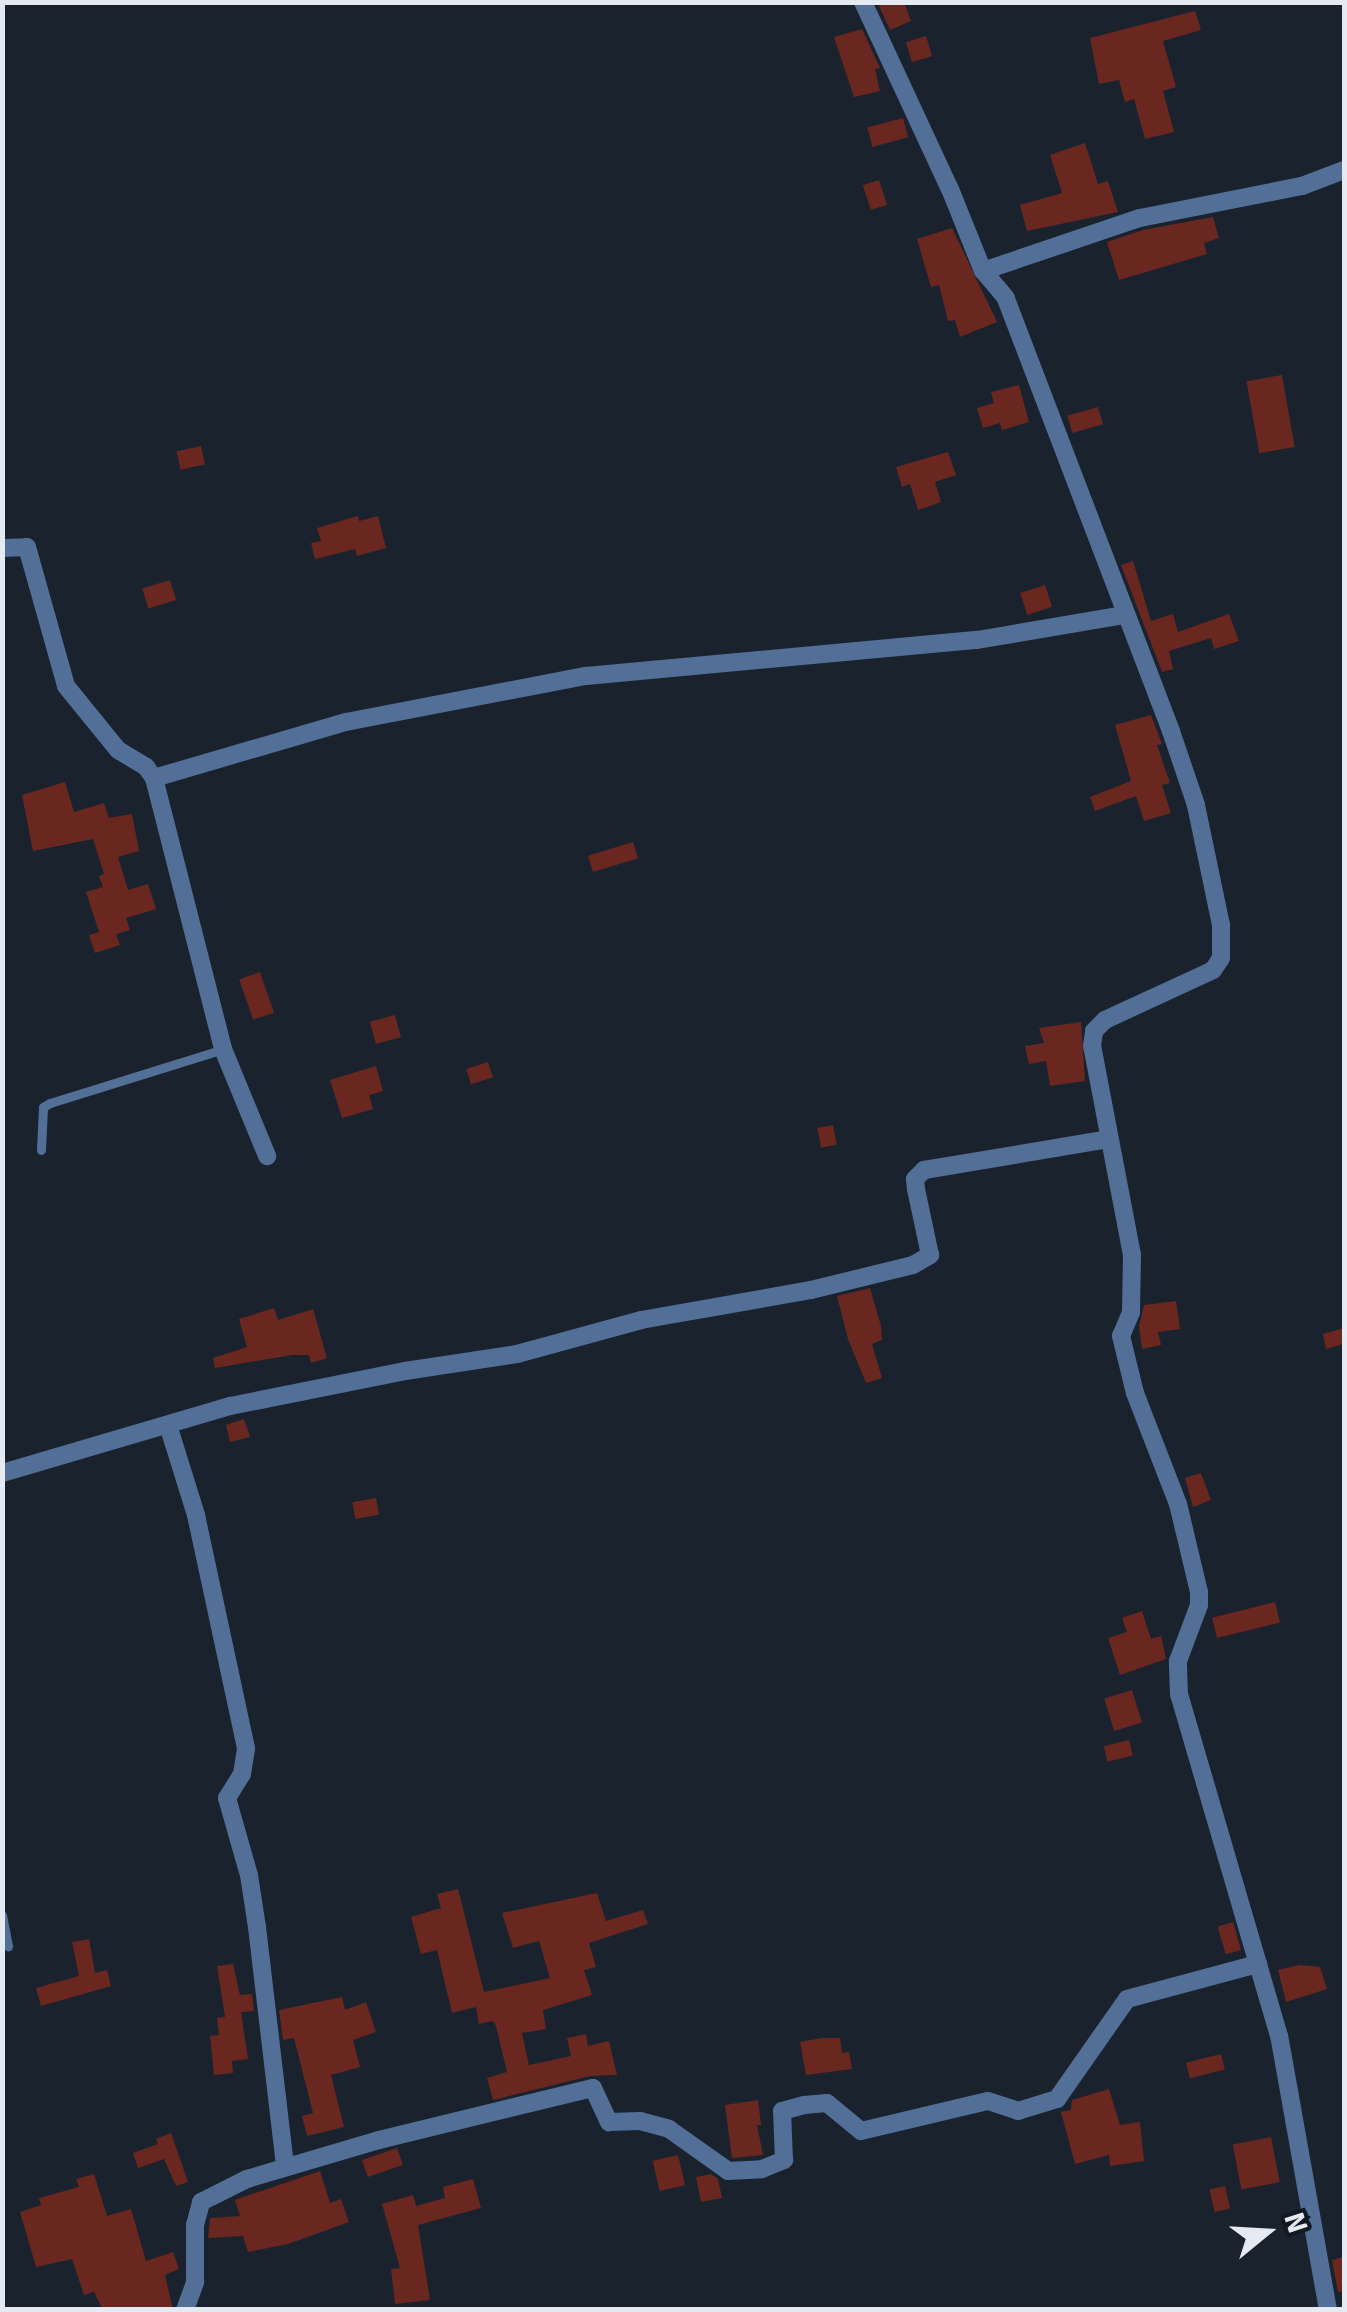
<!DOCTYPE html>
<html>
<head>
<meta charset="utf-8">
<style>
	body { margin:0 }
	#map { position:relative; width:1347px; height:2312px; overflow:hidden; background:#1a222d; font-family:Signika,sans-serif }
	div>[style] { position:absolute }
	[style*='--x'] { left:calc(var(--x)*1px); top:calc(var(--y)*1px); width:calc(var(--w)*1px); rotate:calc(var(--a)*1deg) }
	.building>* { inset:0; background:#6a2720; transform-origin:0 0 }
	.service>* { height:9px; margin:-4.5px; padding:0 4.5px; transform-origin:4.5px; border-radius:4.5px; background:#526f97 }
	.minor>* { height:18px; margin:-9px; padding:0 9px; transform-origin:9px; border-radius:9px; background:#526f97 }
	span { translate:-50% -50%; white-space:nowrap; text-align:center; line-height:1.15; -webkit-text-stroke:8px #111923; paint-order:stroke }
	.frame { position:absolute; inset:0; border:5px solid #e5eaf2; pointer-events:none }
	.north { position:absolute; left:1217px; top:2182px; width:100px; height:100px; -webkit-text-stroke:8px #111923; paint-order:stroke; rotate:72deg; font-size:28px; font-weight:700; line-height:40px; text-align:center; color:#e5eaf2 }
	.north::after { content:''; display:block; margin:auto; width:35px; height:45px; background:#e5eaf2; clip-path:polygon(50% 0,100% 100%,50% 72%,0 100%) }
</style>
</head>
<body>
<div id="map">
	<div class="building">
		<i style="clip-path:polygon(889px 2px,904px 2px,911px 21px,890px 30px,879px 6px)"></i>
		<i style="clip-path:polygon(1195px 11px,1201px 30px,1163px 41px,1176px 87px,1163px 91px,1174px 132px,1145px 139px,1134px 99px,1125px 102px,1119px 80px,1099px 84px,1090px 38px)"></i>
		<i style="clip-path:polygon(862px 29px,880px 68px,875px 69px,880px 91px,854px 97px,834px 37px)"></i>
		<i style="left:926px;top:36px;width:21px;height:21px;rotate:73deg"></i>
		<i style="left:903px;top:118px;width:20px;height:37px;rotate:75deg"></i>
		<i style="clip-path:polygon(1085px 143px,1098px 184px,1108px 181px,1118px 212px,1027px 231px,1020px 205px,1062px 193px,1050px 155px)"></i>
		<i style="left:879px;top:180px;width:26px;height:17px;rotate:72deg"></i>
		<i style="clip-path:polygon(1213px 217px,1219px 238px,1204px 243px,1207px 254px,1119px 280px,1107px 242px,1143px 230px)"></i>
		<i style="clip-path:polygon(952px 228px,997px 322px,960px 337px,955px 320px,948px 321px,939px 285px,931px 287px,917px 239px)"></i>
		<i style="left:1282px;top:375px;width:73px;height:36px;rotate:80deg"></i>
		<i style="clip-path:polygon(1019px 385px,1029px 422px,1002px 430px,1000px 423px,983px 428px,977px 408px,994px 403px,991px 392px)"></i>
		<i style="left:1098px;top:407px;width:18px;height:32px;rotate:74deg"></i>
		<i style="left:201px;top:446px;width:19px;height:25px;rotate:78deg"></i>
		<i style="clip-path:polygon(948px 452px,956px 475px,935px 482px,941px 502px,918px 510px,910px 484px,902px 487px,896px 467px)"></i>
		<i style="clip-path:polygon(358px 516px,359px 521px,378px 516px,386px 548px,357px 556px,355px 549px,315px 559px,311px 543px,321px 541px,317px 528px)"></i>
		<i style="clip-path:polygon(1133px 561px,1151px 621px,1173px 614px,1178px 632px,1229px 614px,1239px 641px,1214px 649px,1211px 638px,1169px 651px,1173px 669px,1162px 672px,1121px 565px)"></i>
		<i style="left:170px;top:580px;width:21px;height:29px;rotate:73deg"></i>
		<i style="left:1045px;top:585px;width:23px;height:26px;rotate:72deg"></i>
		<i style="clip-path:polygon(1151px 715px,1162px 744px,1157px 745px,1170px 783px,1162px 785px,1171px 813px,1144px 821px,1136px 796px,1095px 811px,1090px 797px,1131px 781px,1115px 725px)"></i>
		<i style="clip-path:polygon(65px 782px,74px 812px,104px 803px,109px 818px,132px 814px,139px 851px,118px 857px,128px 890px,148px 884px,156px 909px,126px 918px,130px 930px,116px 934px,120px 945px,95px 953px,89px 935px,99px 932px,86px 892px,103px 887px,99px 876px,104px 874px,93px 839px,33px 851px,22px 795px)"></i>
		<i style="left:633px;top:842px;width:17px;height:47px;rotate:73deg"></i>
		<i style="left:260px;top:972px;width:43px;height:22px;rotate:71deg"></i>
		<i style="left:395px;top:1015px;width:23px;height:26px;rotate:75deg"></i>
		<i style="clip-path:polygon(1081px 1022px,1085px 1081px,1050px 1086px,1046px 1061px,1029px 1064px,1025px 1046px,1044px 1043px,1039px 1028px)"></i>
		<i style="left:488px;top:1062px;width:16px;height:23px;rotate:72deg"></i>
		<i style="clip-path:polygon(376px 1066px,383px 1091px,369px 1095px,373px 1109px,342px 1118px,330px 1080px)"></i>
		<i style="left:833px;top:1125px;width:20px;height:16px;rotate:79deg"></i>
		<i style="clip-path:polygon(870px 1288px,881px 1326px,882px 1340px,872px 1344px,882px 1378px,866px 1383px,848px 1339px,837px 1296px)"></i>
		<i style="clip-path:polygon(1176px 1301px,1180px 1329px,1158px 1332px,1161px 1345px,1142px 1349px,1139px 1326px,1144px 1305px)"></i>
		<i style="clip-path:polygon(274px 1308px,278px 1320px,313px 1309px,327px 1358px,311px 1363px,309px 1355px,292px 1355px,215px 1368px,213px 1358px,247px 1347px,239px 1319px)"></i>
		<i style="clip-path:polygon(1344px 1328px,1344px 1344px,1326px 1349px,1323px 1334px)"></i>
		<i style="clip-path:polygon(244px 1419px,250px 1437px,230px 1442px,226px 1425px)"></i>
		<i style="clip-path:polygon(1201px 1473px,1211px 1500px,1193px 1507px,1185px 1478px)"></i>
		<i style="left:376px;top:1498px;width:17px;height:24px;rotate:80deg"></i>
		<i style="left:1275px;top:1602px;width:21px;height:65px;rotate:76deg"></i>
		<i style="clip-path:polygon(1142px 1611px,1151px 1639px,1161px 1636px,1166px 1659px,1120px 1675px,1108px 1638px,1127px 1632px,1122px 1618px)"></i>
		<i style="left:1132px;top:1690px;width:34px;height:29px;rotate:73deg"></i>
		<i style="left:1129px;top:1740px;width:16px;height:26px;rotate:76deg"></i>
		<i style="clip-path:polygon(458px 1889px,484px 1992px,550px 1978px,539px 1941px,513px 1948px,502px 1913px,597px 1893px,606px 1921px,643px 1910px,648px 1924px,589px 1943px,596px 1967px,584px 1970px,592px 1995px,543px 2010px,546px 2029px,522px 2033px,529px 2065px,571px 2056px,567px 2038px,586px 2034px,588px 2046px,609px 2041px,617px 2075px,590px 2076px,493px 2100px,487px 2078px,507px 2072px,496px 2026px,493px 2021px,479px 2024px,476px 2007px,452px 2013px,437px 1950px,421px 1954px,411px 1917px,441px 1908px,437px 1894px)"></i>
		<i style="left:1233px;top:1922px;width:29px;height:16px;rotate:74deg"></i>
		<i style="clip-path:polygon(89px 1939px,95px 1973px,107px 1970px,111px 1986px,41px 2006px,36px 1988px,79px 1976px,72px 1942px)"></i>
		<i style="clip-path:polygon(233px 1964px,240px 1995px,252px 1994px,254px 2011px,241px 2012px,248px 2059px,232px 2061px,233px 2073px,214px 2075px,210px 2036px,219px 2035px,217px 2018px,225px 2017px,217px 1966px)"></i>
		<i style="clip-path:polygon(1300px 1965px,1320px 1967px,1327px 1989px,1286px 2002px,1278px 1970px)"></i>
		<i style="clip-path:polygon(342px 1997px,345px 2010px,366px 2002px,376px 2032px,353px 2040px,360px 2067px,331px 2075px,344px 2127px,307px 2136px,302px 2116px,313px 2113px,294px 2038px,283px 2040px,279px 2010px)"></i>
		<i style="clip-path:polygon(822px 2038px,840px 2038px,842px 2053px,849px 2052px,852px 2069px,806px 2075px,800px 2042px)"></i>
		<i style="left:1221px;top:2054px;width:16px;height:36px;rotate:76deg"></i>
		<i style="clip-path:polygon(1109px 2089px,1120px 2125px,1140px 2122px,1144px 2161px,1110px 2166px,1109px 2155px,1075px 2164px,1061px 2112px,1071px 2110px,1072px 2100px)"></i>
		<i style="clip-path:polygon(758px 2100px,761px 2125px,757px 2125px,763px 2155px,732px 2158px,725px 2105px)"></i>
		<i style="clip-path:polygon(171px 2133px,188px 2182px,176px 2186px,164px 2159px,138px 2168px,133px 2153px,158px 2144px,156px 2139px)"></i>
		<i style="left:1271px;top:2137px;width:46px;height:39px;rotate:79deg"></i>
		<i style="left:397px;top:2148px;width:18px;height:37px;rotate:71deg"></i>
		<i style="left:678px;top:2155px;width:31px;height:26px;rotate:77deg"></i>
		<i style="clip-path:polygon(320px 2171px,330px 2203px,341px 2199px,349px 2222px,288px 2244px,248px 2252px,243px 2236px,208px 2238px,210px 2218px,240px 2216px,235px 2200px)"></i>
		<i style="clip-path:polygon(94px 2174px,107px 2216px,131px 2209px,146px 2261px,173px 2252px,179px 2269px,165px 2275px,173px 2310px,103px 2310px,94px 2292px,84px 2295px,72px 2259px,36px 2267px,20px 2212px,41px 2205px,39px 2198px,79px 2187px,76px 2179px)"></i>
		<i style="clip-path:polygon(711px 2174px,718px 2179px,722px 2198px,701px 2202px,696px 2177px)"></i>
		<i style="clip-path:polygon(473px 2179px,481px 2208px,418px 2225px,430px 2300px,395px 2304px,391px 2269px,400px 2268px,382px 2204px,413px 2195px,416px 2206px,445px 2198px,443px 2187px)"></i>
		<i style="left:1225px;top:2186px;width:23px;height:16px;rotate:77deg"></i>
		<i style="clip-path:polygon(1344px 2257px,1344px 2291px,1338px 2292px,1332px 2260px)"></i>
	</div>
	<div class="service">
		<i style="--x:41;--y:1150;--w:43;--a:-87.3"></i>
		<i style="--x:43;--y:1107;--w:8;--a:-30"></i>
		<i style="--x:50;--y:1103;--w:181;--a:-17.3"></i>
		<i style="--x:2;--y:1915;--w:32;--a:79"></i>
	</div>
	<div class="minor">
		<i style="--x:863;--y:2;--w:206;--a:65.1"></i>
		<i style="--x:950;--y:189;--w:88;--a:68.1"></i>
		<i style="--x:2;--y:548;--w:25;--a:-2"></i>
		<i style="--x:27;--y:547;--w:144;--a:74.3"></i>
		<i style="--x:66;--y:686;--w:82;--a:50.9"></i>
		<i style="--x:118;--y:750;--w:33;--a:31"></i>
		<i style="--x:146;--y:767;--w:14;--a:54"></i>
		<i style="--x:154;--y:778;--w:200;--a:-16.3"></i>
		<i style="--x:346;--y:722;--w:244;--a:-10.9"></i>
		<i style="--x:586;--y:676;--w:393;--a:-5.3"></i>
		<i style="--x:977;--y:640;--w:150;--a:-9.6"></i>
		<i style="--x:154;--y:778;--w:280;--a:75.7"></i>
		<i style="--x:223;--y:1049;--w:116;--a:67.6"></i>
		<i style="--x:168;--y:1425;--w:94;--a:72.7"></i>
		<i style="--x:196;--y:1515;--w:239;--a:77.9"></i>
		<i style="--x:246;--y:1749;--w:25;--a:99"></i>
		<i style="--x:242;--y:1774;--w:28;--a:122"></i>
		<i style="--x:227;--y:1798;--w:80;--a:74.1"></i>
		<i style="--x:249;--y:1875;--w:53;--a:81.3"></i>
		<i style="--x:257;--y:1927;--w:242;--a:83.3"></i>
		<i style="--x:2;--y:1473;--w:238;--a:-16.4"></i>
		<i style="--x:230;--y:1406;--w:178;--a:-11.3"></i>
		<i style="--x:405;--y:1371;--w:113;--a:-8.6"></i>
		<i style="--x:517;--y:1354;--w:129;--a:-15.3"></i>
		<i style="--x:641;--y:1320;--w:173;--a:-10"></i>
		<i style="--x:811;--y:1290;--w:105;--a:-13.8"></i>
		<i style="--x:913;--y:1265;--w:20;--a:-30"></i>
		<i style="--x:930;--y:1255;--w:67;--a:-102"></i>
		<i style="--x:916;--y:1189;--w:10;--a:-96"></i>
		<i style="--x:915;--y:1179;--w:13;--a:-45"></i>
		<i style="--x:924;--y:1170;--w:188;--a:-9.5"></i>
		<i style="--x:185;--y:2310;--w:30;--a:-70"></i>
		<i style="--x:195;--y:2282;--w:57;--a:-90"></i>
		<i style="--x:195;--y:2225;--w:24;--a:-75"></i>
		<i style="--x:201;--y:2202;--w:51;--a:-26.6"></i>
		<i style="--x:247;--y:2179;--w:138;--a:-16.5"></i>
		<i style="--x:379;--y:2140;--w:220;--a:-13.7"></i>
		<i style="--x:593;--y:2088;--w:38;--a:65"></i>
		<i style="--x:609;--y:2122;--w:31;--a:-2"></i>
		<i style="--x:640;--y:2121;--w:30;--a:15"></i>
		<i style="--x:669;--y:2129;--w:72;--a:35.4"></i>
		<i style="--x:728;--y:2171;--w:34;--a:-3"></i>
		<i style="--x:762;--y:2169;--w:24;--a:-22"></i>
		<i style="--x:784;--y:2160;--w:49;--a:-92.3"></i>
		<i style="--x:782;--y:2111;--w:23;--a:-15"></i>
		<i style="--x:804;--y:2105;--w:23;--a:-5"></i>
		<i style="--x:827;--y:2103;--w:44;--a:39.5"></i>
		<i style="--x:861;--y:2131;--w:130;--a:-13.3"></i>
		<i style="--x:988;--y:2101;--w:32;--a:18"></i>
		<i style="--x:1018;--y:2111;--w:41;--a:-17.1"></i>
		<i style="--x:1057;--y:2099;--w:122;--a:-55"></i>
		<i style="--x:1127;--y:1999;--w:136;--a:-15"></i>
		<i style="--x:1328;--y:2310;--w:278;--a:-100.1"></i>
		<i style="--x:1279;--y:2036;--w:355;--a:-106.3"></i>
		<i style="--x:1179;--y:1695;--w:34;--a:-92"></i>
		<i style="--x:1178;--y:1661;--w:60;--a:-69.4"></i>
		<i style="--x:1199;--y:1605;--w:13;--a:-90"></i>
		<i style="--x:1199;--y:1592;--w:90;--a:-103.4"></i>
		<i style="--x:1178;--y:1504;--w:119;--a:-111.2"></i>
		<i style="--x:1135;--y:1393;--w:59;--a:-103.8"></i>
		<i style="--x:1121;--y:1336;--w:26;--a:-67"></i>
		<i style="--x:1131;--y:1312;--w:57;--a:-89"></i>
		<i style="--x:1132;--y:1255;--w:213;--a:-100.8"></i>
		<i style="--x:1092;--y:1046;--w:15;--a:-82"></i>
		<i style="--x:1094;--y:1031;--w:16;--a:-45"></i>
		<i style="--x:1105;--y:1020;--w:119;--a:-24.8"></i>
		<i style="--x:1213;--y:970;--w:14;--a:-56"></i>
		<i style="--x:1221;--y:958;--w:33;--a:-90"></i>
		<i style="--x:1221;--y:925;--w:123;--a:-101.8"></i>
		<i style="--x:1196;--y:805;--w:78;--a:-108.7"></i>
		<i style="--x:1171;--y:731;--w:463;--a:-110.9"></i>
		<i style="--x:1006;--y:298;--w:35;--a:-130"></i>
		<i style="--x:983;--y:271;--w:166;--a:-18.7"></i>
		<i style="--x:1140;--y:218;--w:165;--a:-11.2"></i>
		<i style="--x:1302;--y:186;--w:45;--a:-20.9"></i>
	</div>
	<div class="frame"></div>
	<div class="north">N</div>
</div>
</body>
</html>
